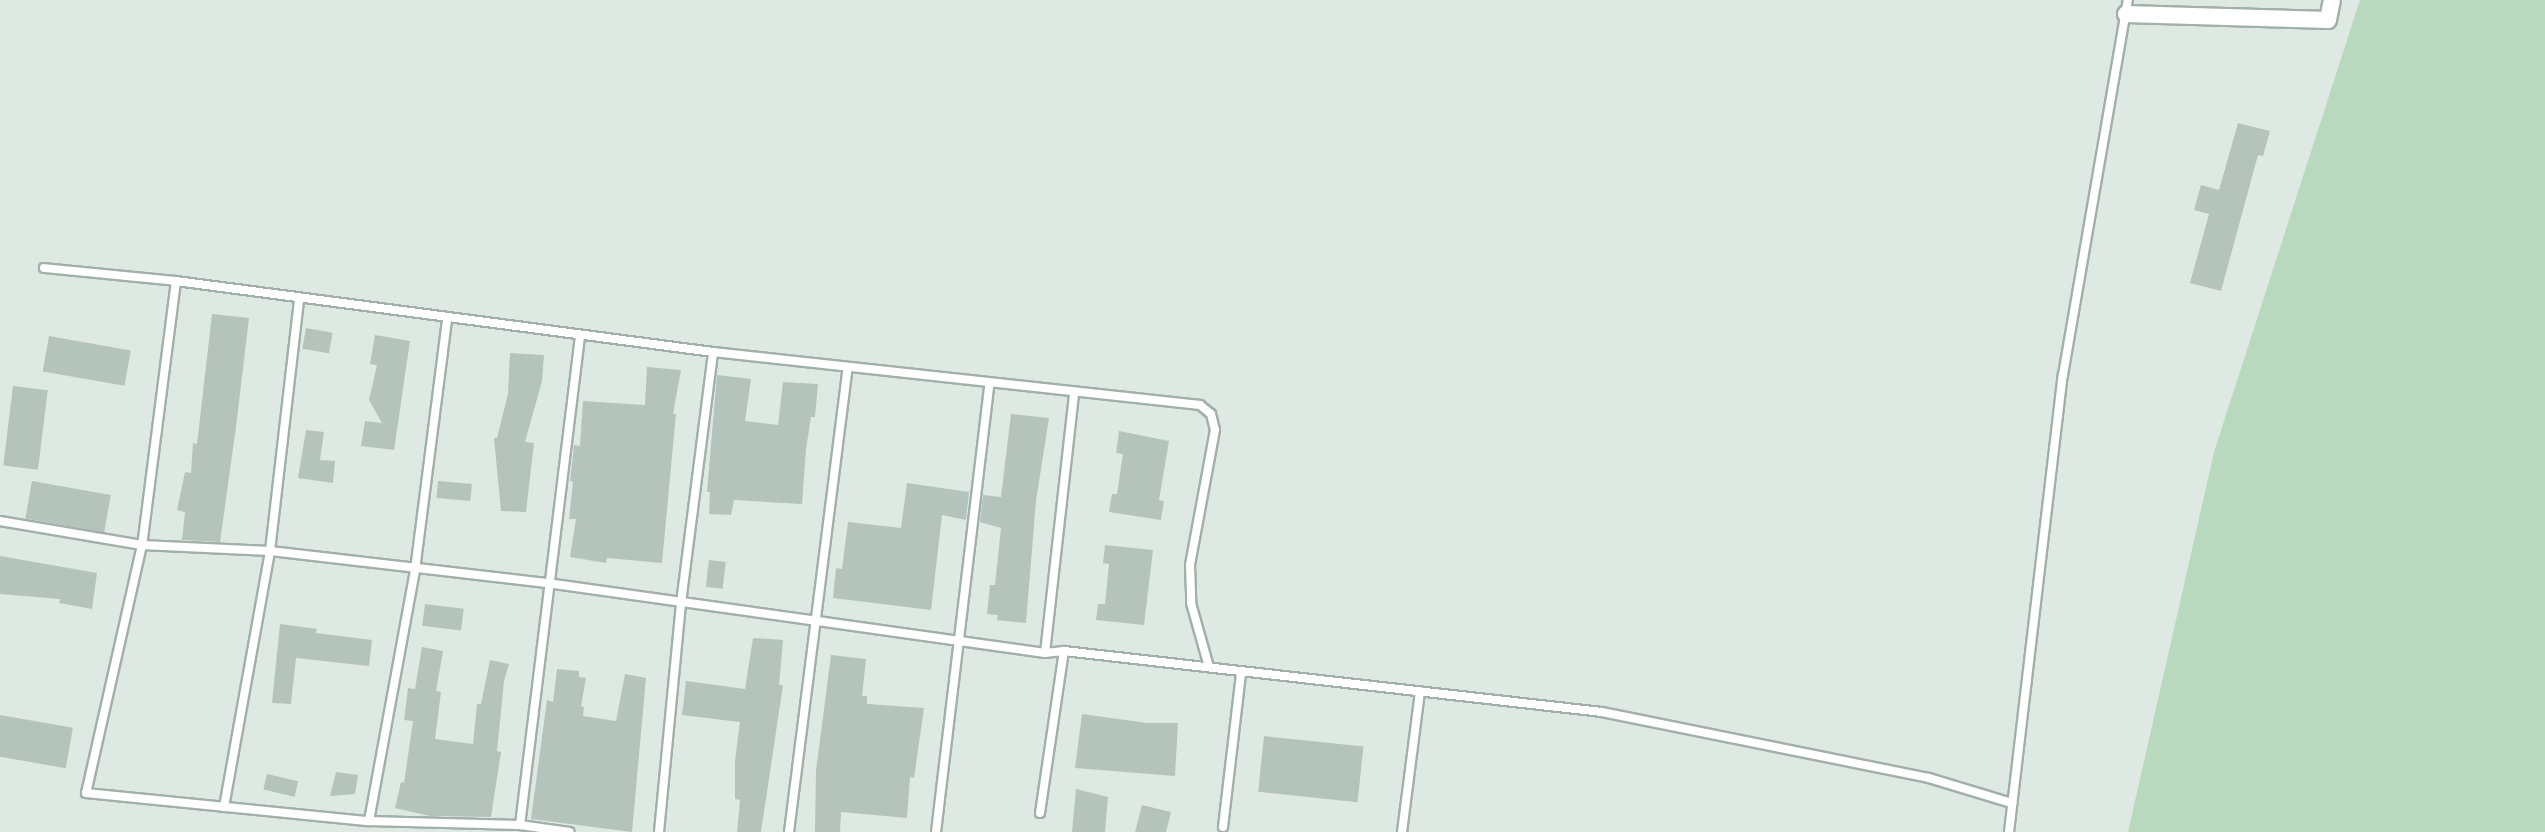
<!DOCTYPE html>
<html>
<head>
<meta charset="utf-8">
<style>
	body { margin:0 }
	#map { position:relative; width:2545px; height:832px; overflow:hidden; background:#dfe9e4; font-family:Cabin,sans-serif }
	div>[style] { position:absolute }
	[style*='--x'] { left:calc(var(--x)*1px); top:calc(var(--y)*1px); width:calc(var(--w)*1px); rotate:calc(var(--a)*1deg) }
	.green>* { inset:0; background:#b9d9bf }
	.building>* { inset:0; background:#b4c3bc; transform-origin:0 0 }
	.roads { filter:drop-shadow(2px 0 #a2b0aa) drop-shadow(-2px 0 #a2b0aa) drop-shadow(0 2px #a2b0aa) drop-shadow(0 -2px #a2b0aa) }
	.lane>* { height:8px; margin:-4px; padding:0 4px; transform-origin:4px; border-radius:4px; background:#fff }
	.street>* { height:16px; margin:-8px; padding:0 8px; transform-origin:8px; border-radius:8px; background:#fff }
	span { translate:-50% -50%; white-space:nowrap; text-align:center; line-height:1.15; -webkit-text-stroke:6px #eff6f2; paint-order:stroke }
</style>
</head>
<body>
<div id="map">
	<div class="green">
		<i style="clip-path:polygon(2360px 0,2545px 0,2545px 832px,2128px 832px,2214px 452px)"></i>
	</div>
	<div class="building">
		<i style="clip-path:polygon(2238px 123px,2270px 131px,2263px 156px,2258px 155px,2221px 291px,2190px 283px,2209px 214px,2194px 210px,2201px 185px,2219px 190px)"></i>
		<i style="clip-path:polygon(212px 314px,249px 318px,236px 427px,220px 542px,182px 540px,185px 512px,177px 510px,185px 472px,191px 473px,193px 443px,197px 444px)"></i>
		<i style="left:306px;top:328px;width:27px;height:21px;rotate:10deg"></i>
		<i style="clip-path:polygon(375px 335px,410px 341px,394px 450px,361px 446px,365px 421px,382px 423px,369px 400px,377px 365px,370px 364px)"></i>
		<i style="left:49px;top:336px;width:83px;height:36px;rotate:10deg"></i>
		<i style="clip-path:polygon(510px 353px,544px 355px,542px 381px,525px 442px,534px 443px,526px 512px,501px 511px,494px 438px,497px 438px,508px 394px)"></i>
		<i style="clip-path:polygon(647px 367px,681px 370px,673px 414px,676px 414px,662px 563px,607px 558px,606px 563px,570px 557px,576px 519px,569px 519px,573px 482px,570px 481px,574px 445px,580px 446px,583px 401px,645px 405px)"></i>
		<i style="clip-path:polygon(717px 375px,751px 379px,745px 421px,778px 425px,783px 382px,818px 384px,815px 417px,811px 417px,806px 449px,802px 504px,734px 500px,731px 515px,709px 514px,710px 492px,707px 492px)"></i>
		<i style="left:13px;top:386px;width:35px;height:80px;rotate:7deg"></i>
		<i style="clip-path:polygon(1011px 414px,1049px 418px,1036px 501px,1026px 623px,997px 620px,998px 615px,987px 614px,990px 585px,995px 585px,1001px 528px,980px 522px,983px 495px,1001px 497px)"></i>
		<i style="clip-path:polygon(306px 430px,324px 432px,320px 460px,335px 461px,333px 483px,298px 478px)"></i>
		<i style="clip-path:polygon(1119px 431px,1169px 441px,1159px 500px,1164px 501px,1161px 520px,1109px 512px,1112px 494px,1117px 494px,1123px 454px,1116px 453px)"></i>
		<i style="left:32px;top:481px;width:80px;height:38px;rotate:10deg"></i>
		<i style="left:438px;top:481px;width:34px;height:17px;rotate:5deg"></i>
		<i style="clip-path:polygon(907px 483px,969px 492px,966px 520px,942px 515px,931px 610px,833px 598px,836px 568px,842px 569px,848px 522px,901px 528px)"></i>
		<i style="clip-path:polygon(1105px 545px,1153px 550px,1144px 625px,1096px 620px,1098px 604px,1105px 604px,1109px 564px,1103px 563px)"></i>
		<i style="clip-path:polygon(0 556px,97px 573px,92px 609px,59px 603px,60px 599px,0 594px)"></i>
		<i style="left:709px;top:560px;width:17px;height:27px;rotate:7deg"></i>
		<i style="left:425px;top:604px;width:39px;height:22px;rotate:7deg"></i>
		<i style="clip-path:polygon(280px 624px,317px 629px,316px 633px,372px 640px,369px 666px,296px 658px,291px 704px,272px 703px)"></i>
		<i style="clip-path:polygon(753px 638px,783px 640px,779px 685px,783px 685px,761px 832px,737px 832px,740px 800px,735px 799px,735px 760px,740px 722px,682px 715px,686px 681px,745px 689px)"></i>
		<i style="clip-path:polygon(422px 647px,443px 651px,436px 691px,441px 692px,435px 739px,473px 744px,477px 704px,481px 704px,490px 660px,509px 664px,504px 681px,497px 751px,501px 752px,491px 817px,430px 816px,395px 808px,401px 782px,404px 783px,413px 721px,404px 720px,408px 688px,415px 689px)"></i>
		<i style="clip-path:polygon(831px 655px,866px 659px,862px 696px,867px 696px,867px 704px,924px 708px,914px 778px,910px 777px,907px 818px,841px 812px,840px 832px,815px 832px,816px 771px)"></i>
		<i style="clip-path:polygon(557px 669px,579px 671px,579px 677px,586px 678px,581px 706px,584px 707px,583px 716px,616px 721px,625px 674px,646px 678px,632px 832px,531px 819px,547px 700px,553px 702px)"></i>
		<i style="clip-path:polygon(1082px 714px,1147px 723px,1178px 723px,1175px 776px,1075px 768px)"></i>
		<i style="left:0;top:715px;width:74px;height:41px;rotate:10deg"></i>
		<i style="left:1264px;top:736px;width:100px;height:56px;rotate:6deg"></i>
		<i style="clip-path:polygon(336px 772px,358px 775px,355px 794px,330px 796px)"></i>
		<i style="left:267px;top:774px;width:32px;height:16px;rotate:13deg"></i>
		<i style="clip-path:polygon(1076px 789px,1108px 797px,1105px 832px,1072px 832px)"></i>
		<i style="clip-path:polygon(1142px 805px,1171px 812px,1166px 832px,1135px 832px)"></i>
	</div>
	<div class="roads">
		<div class="lane">
			<i style="--x:44;--y:268;--w:133;--a:5.6"></i>
			<i style="--x:176;--y:281;--w:542;--a:7.53"></i>
			<i style="--x:713;--y:352;--w:490;--a:6.2"></i>
			<i style="--x:1200;--y:405;--w:14;--a:39"></i>
			<i style="--x:1211;--y:414;--w:16;--a:76"></i>
			<i style="--x:1215;--y:430;--w:137;--a:100.5"></i>
			<i style="--x:1190;--y:565;--w:38;--a:88"></i>
			<i style="--x:1191;--y:603;--w:66;--a:74.3"></i>
			<i style="--x:176;--y:281;--w:266;--a:97.3"></i>
			<i style="--x:142;--y:545;--w:254;--a:102.7"></i>
			<i style="--x:86;--y:793;--w:284;--a:5.7"></i>
			<i style="--x:369;--y:821;--w:151;--a:1.5"></i>
			<i style="--x:520;--y:825;--w:50;--a:8"></i>
			<i style="--x:0;--y:521;--w:144;--a:9.6"></i>
			<i style="--x:142;--y:545;--w:128;--a:2.7"></i>
			<i style="--x:270;--y:551;--w:279;--a:6.6"></i>
			<i style="--x:547;--y:583;--w:503;--a:8"></i>
			<i style="--x:1045;--y:653;--w:19;--a:-6"></i>
			<i style="--x:1064;--y:651;--w:541;--a:6.47"></i>
			<i style="--x:1602;--y:712;--w:334;--a:11.4"></i>
			<i style="--x:1929;--y:778;--w:87;--a:16.8"></i>
			<i style="--x:1045;--y:653;--w:262;--a:-83.6"></i>
			<i style="--x:224;--y:807;--w:260;--a:-79.8"></i>
			<i style="--x:270;--y:551;--w:254;--a:-83.4"></i>
			<i style="--x:1040;--y:813;--w:164;--a:-81.6"></i>
			<i style="--x:369;--y:821;--w:255;--a:-79.6"></i>
			<i style="--x:415;--y:570;--w:253;--a:-82.7"></i>
			<i style="--x:520;--y:825;--w:494;--a:-83"></i>
			<i style="--x:1223;--y:827;--w:155;--a:-83.3"></i>
			<i style="--x:659;--y:832;--w:230;--a:-84.5"></i>
			<i style="--x:681;--y:603;--w:253;--a:-82.7"></i>
			<i style="--x:789;--y:832;--w:468;--a:-82.8"></i>
			<i style="--x:936;--y:832;--w:450;--a:-83.2"></i>
			<i style="--x:1402;--y:832;--w:142;--a:-82.7"></i>
			<i style="--x:2009;--y:832;--w:460;--a:-83.3"></i>
			<i style="--x:2063;--y:375;--w:381;--a:-80.2"></i>
		</div>
		<div class="street">
			<i style="--x:2126;--y:14;--w:202;--a:1.7"></i>
			<i style="--x:2328;--y:20;--w:20;--a:-79"></i>
		</div>
	</div>
</div>
</body>
</html>
